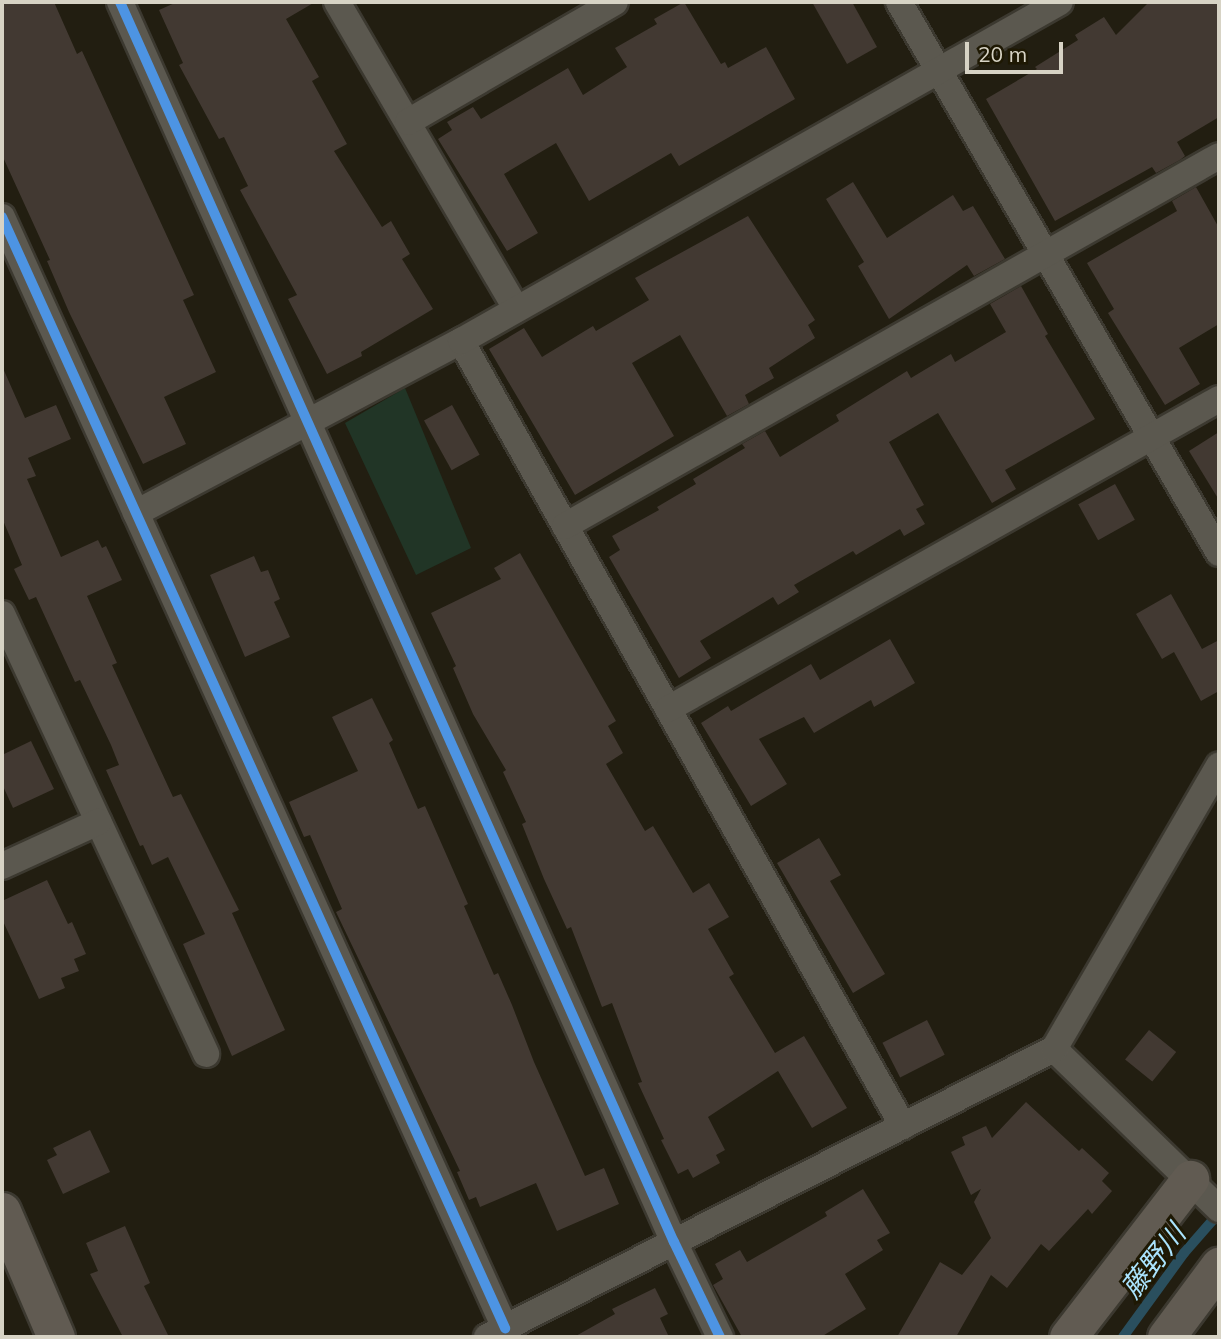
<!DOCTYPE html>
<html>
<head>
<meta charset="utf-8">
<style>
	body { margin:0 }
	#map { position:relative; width:1221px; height:1339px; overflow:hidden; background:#221e11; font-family:Mulish,"Noto Sans JP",sans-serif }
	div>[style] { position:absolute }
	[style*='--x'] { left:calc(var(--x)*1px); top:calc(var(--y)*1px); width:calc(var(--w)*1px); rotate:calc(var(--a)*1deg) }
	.green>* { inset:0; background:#213526 }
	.stream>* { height:10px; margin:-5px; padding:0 5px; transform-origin:5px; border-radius:5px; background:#2a4f5e }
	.building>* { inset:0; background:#423932; transform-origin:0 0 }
	.roads { filter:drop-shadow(2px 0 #3c3930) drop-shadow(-2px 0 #3c3930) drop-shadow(0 2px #3c3930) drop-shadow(0 -2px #3c3930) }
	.street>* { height:26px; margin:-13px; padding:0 13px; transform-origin:13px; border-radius:13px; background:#5b584f }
	.secondary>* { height:37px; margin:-18.5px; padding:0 18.5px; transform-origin:18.5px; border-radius:18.5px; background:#615b52 }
	.cycleway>* { height:10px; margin:-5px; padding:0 5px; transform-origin:5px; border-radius:5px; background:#4d94e3 }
	span { translate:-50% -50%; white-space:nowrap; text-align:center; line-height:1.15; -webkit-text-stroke:6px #1e1803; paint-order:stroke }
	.water-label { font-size:28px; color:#aae3fd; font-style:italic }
	.frame { position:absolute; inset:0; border:4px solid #d7d3c5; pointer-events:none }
	.scale { position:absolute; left:965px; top:42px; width:98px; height:32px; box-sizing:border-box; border:4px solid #d7d3c5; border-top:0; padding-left:9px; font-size:21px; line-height:24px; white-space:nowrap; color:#d7d3c5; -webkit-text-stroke:5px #1e1803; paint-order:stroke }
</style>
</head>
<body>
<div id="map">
	<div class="green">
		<i style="clip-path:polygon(405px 388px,471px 548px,416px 575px,345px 423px)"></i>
	</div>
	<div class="stream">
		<i style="--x:1123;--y:1337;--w:104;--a:-54"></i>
		<i style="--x:1184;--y:1253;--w:53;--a:-48.8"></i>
	</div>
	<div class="building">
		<i style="clip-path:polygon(2px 2px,54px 2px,77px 54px,82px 51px,194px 295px,183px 300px,216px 372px,164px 397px,186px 444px,143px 464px,69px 312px,47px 261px,50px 260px,2px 155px)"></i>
		<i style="clip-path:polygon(177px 2px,315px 2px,286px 19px,319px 77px,312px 81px,347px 144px,334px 151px,382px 227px,391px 221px,410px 254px,402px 259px,433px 309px,361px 352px,362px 356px,327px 374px,288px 299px,297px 295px,240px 190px,248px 186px,224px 137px,219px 139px,179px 65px,183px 63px,159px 10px)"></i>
		<i style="clip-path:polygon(684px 2px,721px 64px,725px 62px,728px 68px,766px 47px,795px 99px,679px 166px,671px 153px,589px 201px,556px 143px,504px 174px,538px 233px,507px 251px,438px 139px,452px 130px,447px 122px,473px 107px,481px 119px,568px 68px,583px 95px,627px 67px,615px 48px,657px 24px,654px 19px)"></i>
		<i style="clip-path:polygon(812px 2px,852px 2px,877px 47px,847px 64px)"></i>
		<i style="clip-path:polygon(1149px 2px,1219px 2px,1219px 117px,1177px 142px,1185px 156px,1180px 160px,1156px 173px,1152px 167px,1055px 221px,986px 99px,1037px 69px,1035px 67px,1078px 40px,1075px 35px,1104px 17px,1116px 35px)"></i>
		<i style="clip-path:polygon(853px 182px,887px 238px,953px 195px,963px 211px,973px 206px,1005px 259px,974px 276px,967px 265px,889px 319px,858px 266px,864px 262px,826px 199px)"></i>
		<i style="clip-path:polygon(1196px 187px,1219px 228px,1219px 324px,1179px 348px,1200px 384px,1165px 405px,1108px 313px,1114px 309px,1087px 263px,1177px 211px,1172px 201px)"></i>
		<i style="clip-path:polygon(748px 216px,815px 320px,808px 325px,815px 338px,769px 368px,774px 378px,745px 395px,749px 404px,727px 416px,680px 335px,632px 363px,674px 436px,575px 495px,489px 349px,524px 328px,542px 357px,593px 326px,596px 331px,649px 300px,635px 278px)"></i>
		<i style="clip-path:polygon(1021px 286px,1048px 334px,1045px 336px,1095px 419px,1005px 470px,1016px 489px,992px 503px,938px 413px,889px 442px,924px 505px,916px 509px,925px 524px,904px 536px,900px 529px,856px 555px,853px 551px,794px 585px,799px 592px,778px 605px,773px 597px,700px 641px,711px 658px,679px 678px,609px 557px,620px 550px,612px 536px,659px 510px,657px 507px,696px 484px,693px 479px,745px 448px,742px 444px,765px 431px,780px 457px,839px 421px,836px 415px,907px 371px,911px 378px,951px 354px,955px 362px,1006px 332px,990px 304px)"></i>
		<i style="clip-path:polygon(2px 366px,25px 418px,56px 405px,71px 439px,28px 458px,36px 476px,27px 479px,61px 557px,98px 540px,102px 548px,106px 546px,122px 580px,87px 596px,117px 663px,112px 665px,173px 797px,181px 794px,239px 910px,232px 913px,285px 1030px,232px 1056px,183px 944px,205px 934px,168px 857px,152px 865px,143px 845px,140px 846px,106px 770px,119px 765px,111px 745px,80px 680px,75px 682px,36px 597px,29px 600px,14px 569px,22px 565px,2px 518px)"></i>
		<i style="left:452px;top:405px;width:57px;height:32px;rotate:61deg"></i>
		<i style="clip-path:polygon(1219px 432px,1219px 500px,1189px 451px)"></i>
		<i style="left:1115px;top:484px;width:41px;height:42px;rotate:61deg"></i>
		<i style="clip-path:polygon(520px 553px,616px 721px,608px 726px,623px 753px,606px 764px,645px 831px,653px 826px,693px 893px,709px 883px,729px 917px,708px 929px,734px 974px,729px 977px,775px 1053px,804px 1036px,847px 1108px,812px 1128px,778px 1071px,708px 1117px,725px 1150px,716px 1155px,720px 1163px,693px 1178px,688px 1169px,678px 1174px,661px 1140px,664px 1139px,638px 1083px,642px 1082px,612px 1003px,602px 1007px,571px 927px,567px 929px,544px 879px,522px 824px,526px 822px,503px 772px,506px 770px,473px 714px,453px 668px,456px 666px,431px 613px,501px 579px,494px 568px)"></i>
		<i style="clip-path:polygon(254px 556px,261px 572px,268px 570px,280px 599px,274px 602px,290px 637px,245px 657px,210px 575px)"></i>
		<i style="clip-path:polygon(1171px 594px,1202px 649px,1219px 640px,1219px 691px,1201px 701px,1174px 652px,1162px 659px,1136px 614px)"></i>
		<i style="clip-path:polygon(890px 639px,915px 683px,874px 707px,871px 700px,814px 733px,804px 717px,759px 739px,787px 784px,751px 806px,701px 723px,728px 706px,731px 711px,811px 664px,820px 680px)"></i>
		<i style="clip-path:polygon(372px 698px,393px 740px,389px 743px,418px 809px,425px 806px,468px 904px,464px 906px,494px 975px,498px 973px,512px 1005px,534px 1062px,585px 1176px,604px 1168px,619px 1204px,557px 1231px,536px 1183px,480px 1207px,476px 1197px,469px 1200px,457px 1172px,460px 1171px,336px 912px,342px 909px,310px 835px,304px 837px,289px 802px,358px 771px,332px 717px)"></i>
		<i style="clip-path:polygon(31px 741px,54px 789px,13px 808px,2px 784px,2px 755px)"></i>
		<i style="clip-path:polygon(819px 838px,841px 875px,830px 881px,885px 974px,853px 993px,777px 863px)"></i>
		<i style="clip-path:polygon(47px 880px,68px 924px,72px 922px,86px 954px,74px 959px,79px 971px,61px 978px,65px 988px,39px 999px,2px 919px,2px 901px)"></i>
		<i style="left:927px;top:1020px;width:39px;height:50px;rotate:63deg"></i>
		<i style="left:1149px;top:1030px;width:35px;height:38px;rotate:39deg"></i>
		<i style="clip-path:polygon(1026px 1102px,1079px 1151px,1082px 1148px,1109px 1173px,1102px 1181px,1112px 1191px,1092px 1214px,1088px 1209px,1049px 1251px,1041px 1244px,1007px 1288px,991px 1275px,956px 1337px,897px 1337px,940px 1262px,962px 1275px,991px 1238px,974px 1202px,981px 1189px,971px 1195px,951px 1152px,965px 1145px,962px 1137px,986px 1126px,992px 1138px)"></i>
		<i style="clip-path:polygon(90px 1130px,110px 1172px,63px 1194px,47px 1160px,57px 1155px,53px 1148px)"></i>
		<i style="clip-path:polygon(863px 1189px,890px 1233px,877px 1240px,883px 1250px,845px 1274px,866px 1309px,821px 1337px,742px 1337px,713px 1285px,723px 1279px,715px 1264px,740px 1250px,747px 1262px,827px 1216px,825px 1212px)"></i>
		<i style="clip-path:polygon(125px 1226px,150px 1283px,144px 1286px,169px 1337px,123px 1337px,90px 1274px,98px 1271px,86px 1243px)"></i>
		<i style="clip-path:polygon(655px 1288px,668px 1314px,660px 1318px,669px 1337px,574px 1337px,615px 1314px,612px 1309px)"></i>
	</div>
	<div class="roads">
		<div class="street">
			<i style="--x:120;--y:2;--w:1358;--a:65.93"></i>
			<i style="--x:674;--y:1242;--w:106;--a:64.2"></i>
			<i style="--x:337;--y:2;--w:355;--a:59.7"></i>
			<i style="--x:899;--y:2;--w:637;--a:59.85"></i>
			<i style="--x:408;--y:122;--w:239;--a:-30.1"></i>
			<i style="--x:2;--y:217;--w:1220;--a:65.64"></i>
			<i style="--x:461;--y:341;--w:901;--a:60.62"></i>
			<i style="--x:136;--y:513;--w:368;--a:-27.9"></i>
			<i style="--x:461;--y:341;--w:688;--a:-29.51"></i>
			<i style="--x:565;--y:526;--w:751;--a:-29.5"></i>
			<i style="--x:2;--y:614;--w:485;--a:65.1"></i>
			<i style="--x:668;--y:709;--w:632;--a:-29.36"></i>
			<i style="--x:2;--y:866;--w:106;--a:-24.6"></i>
			<i style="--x:1054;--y:1049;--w:230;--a:44.1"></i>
			<i style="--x:487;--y:1337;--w:636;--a:-26.93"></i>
			<i style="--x:1054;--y:1049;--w:328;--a:-59.8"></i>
		</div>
		<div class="secondary">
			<i style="--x:2;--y:1211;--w:137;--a:66.8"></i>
			<i style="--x:1068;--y:1337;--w:200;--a:-52.3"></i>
			<i style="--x:1166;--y:1337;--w:89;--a:-53.3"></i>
		</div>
	</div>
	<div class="cycleway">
		<i style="--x:120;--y:2;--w:1358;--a:65.93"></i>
		<i style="--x:674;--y:1242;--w:106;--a:64.2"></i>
		<i style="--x:2;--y:217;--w:1220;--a:65.64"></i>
	</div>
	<div class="water-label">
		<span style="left:1153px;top:1261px;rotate:-52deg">藤野川</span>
	</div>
	<div class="frame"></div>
	<div class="scale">20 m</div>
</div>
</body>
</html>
